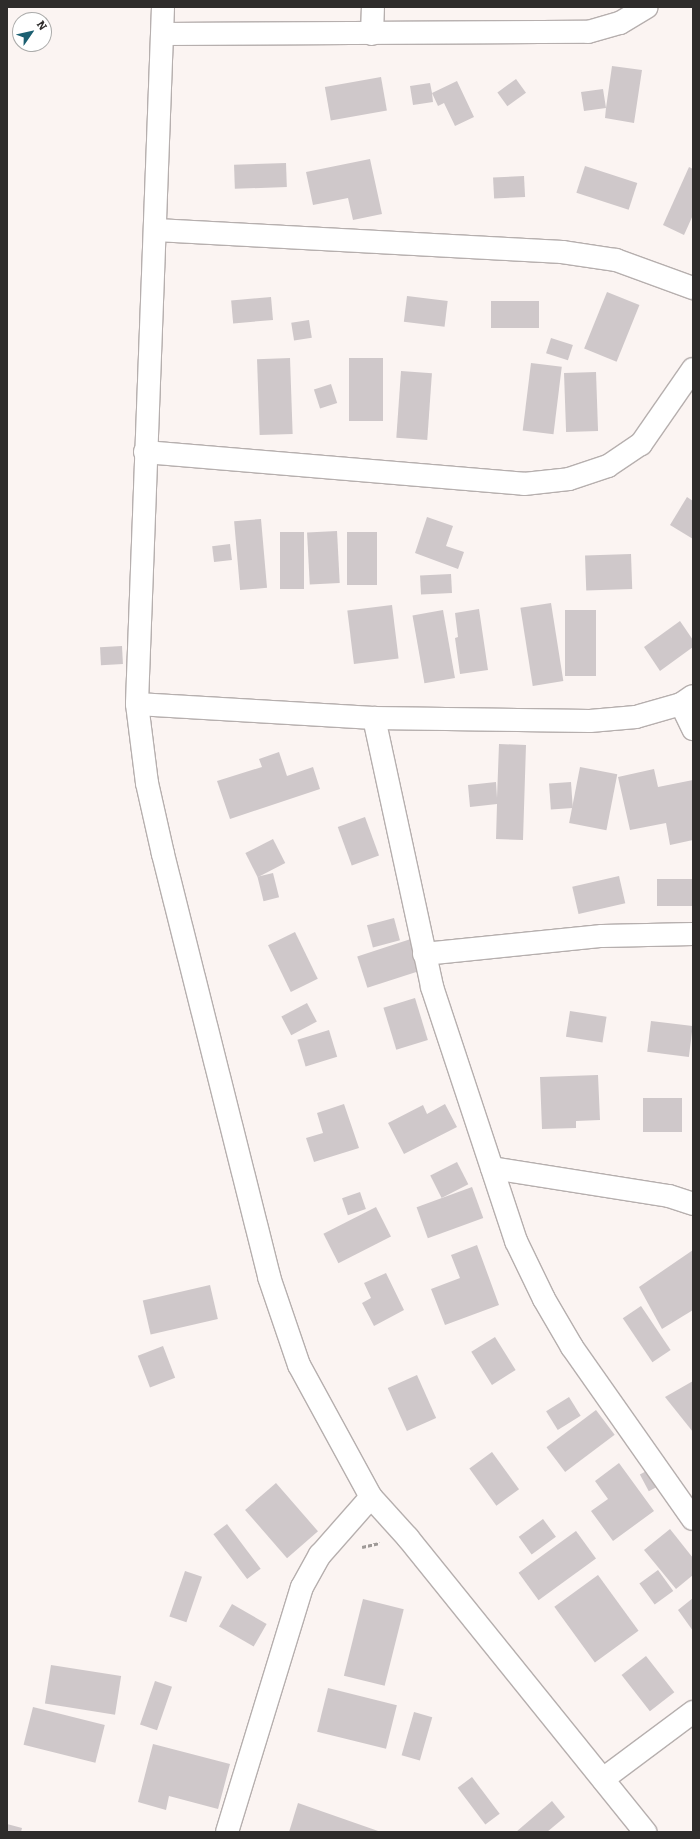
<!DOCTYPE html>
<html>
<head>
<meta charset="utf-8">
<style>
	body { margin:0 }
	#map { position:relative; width:700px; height:1839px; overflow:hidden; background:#fbf4f2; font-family:Bitter,serif }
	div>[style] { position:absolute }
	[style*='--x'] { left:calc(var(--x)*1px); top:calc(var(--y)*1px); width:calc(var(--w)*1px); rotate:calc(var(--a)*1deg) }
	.building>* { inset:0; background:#cfc8ca; transform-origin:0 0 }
	.path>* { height:2.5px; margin-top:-1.25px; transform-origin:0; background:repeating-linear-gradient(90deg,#9e9997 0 4px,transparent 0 6px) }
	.roads { filter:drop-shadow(1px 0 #b6afae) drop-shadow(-1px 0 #b6afae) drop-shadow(0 1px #b6afae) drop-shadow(0 -1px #b6afae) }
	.minor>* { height:22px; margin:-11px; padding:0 11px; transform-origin:11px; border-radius:11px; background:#fff }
	.tertiary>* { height:22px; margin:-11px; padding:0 11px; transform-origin:11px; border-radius:11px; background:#fff }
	span { translate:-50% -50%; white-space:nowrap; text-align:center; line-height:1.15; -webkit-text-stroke:3.5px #fff; paint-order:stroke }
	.frame { position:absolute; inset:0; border:8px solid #2e2c2b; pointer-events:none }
	.north { position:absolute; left:12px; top:12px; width:40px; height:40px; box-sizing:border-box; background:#fff; border:1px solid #ababaa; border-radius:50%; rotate:56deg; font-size:11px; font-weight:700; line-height:16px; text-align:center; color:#2e2c2b }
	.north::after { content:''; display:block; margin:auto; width:14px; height:18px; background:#1b5f71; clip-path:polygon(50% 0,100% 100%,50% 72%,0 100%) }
</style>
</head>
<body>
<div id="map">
	<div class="building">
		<i style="clip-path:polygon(612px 66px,642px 70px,634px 123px,605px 118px,606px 108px,584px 111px,581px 92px,603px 89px,606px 108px)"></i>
		<i style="left:381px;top:77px;width:34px;height:57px;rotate:80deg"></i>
		<i style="left:516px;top:79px;width:17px;height:23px;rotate:54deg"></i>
		<i style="clip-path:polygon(457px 81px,474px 117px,455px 126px,444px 103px,438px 106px,432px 93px,433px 102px,413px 105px,410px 86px,430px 83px,432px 93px)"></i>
		<i style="clip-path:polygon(370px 159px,382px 214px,353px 220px,348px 198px,313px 205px,306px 172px)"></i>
		<i style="left:286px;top:163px;width:24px;height:52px;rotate:88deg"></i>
		<i style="left:585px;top:166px;width:55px;height:28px;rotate:18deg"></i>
		<i style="clip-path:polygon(689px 167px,693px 169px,693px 215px,684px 235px,663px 225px)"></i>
		<i style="left:524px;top:176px;width:21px;height:31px;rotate:87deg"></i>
		<i style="left:607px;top:292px;width:35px;height:61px;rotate:22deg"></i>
		<i style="left:407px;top:296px;width:41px;height:26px;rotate:7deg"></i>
		<i style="left:271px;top:297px;width:23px;height:40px;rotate:85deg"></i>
		<i style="left:491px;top:301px;width:48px;height:27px"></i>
		<i style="left:309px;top:320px;width:18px;height:18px;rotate:81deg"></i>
		<i style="left:551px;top:338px;width:23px;height:16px;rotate:18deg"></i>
		<i style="left:290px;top:358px;width:76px;height:33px;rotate:88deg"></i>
		<i style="left:349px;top:358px;width:34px;height:63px"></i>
		<i style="left:531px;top:363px;width:31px;height:68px;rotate:7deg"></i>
		<i style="left:401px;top:371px;width:31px;height:67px;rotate:4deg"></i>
		<i style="left:596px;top:372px;width:59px;height:32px;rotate:88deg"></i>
		<i style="left:331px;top:384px;width:20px;height:18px;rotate:72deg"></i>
		<i style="clip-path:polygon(687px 497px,693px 501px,693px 539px,670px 525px)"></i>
		<i style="clip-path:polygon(427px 517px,453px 526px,446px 546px,464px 552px,458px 569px,415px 553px)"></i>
		<i style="left:261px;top:519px;width:69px;height:27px;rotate:85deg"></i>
		<i style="left:337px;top:531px;width:52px;height:30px;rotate:87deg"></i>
		<i style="left:280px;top:532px;width:24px;height:57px"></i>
		<i style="left:347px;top:532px;width:30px;height:53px"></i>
		<i style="left:230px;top:544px;width:16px;height:18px;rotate:83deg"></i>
		<i style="left:631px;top:554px;width:35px;height:46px;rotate:88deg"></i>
		<i style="left:451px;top:574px;width:19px;height:31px;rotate:87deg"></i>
		<i style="left:551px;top:603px;width:79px;height:31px;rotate:81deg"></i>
		<i style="left:392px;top:605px;width:54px;height:45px;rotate:83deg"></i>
		<i style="clip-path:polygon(479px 609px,488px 670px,460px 674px,455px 638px,458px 637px,455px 613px)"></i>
		<i style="left:443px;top:610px;width:69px;height:31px;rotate:80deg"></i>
		<i style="left:565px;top:610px;width:31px;height:66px"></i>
		<i style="clip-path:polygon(680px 621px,693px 640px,693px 647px,660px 671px,644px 647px)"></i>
		<i style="left:122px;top:646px;width:18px;height:22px;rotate:87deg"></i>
		<i style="clip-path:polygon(499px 744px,526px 745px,523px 840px,496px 839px,497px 804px,470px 807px,468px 785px,496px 782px,497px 798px)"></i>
		<i style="clip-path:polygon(279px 752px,287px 776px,313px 767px,320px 789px,230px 819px,217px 781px,262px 767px,259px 759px)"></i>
		<i style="left:580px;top:767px;width:38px;height:57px;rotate:11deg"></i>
		<i style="clip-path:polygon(654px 769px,658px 787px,693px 780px,693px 840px,670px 845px,666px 823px,630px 830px,618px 777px)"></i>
		<i style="left:571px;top:782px;width:26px;height:22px;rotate:86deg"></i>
		<i style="left:365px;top:817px;width:41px;height:29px;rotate:70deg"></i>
		<i style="left:273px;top:839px;width:27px;height:31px;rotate:63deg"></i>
		<i style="left:273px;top:873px;width:25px;height:16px;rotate:76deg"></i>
		<i style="left:619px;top:876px;width:28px;height:48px;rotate:77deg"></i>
		<i style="left:693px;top:879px;width:27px;height:36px;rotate:90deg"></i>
		<i style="left:394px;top:918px;width:23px;height:28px;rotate:75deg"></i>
		<i style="left:295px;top:932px;width:52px;height:30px;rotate:64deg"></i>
		<i style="left:420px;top:936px;width:33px;height:66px;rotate:72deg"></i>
		<i style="left:415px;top:998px;width:44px;height:33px;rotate:73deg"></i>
		<i style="left:307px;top:1003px;width:21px;height:29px;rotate:62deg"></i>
		<i style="left:570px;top:1011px;width:37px;height:26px;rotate:9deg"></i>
		<i style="left:651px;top:1021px;width:42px;height:31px;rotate:7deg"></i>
		<i style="left:329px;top:1030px;width:28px;height:33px;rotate:73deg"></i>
		<i style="clip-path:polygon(598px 1075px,600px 1120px,576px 1121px,576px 1128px,542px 1129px,540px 1077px)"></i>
		<i style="left:643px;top:1098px;width:39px;height:34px"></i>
		<i style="clip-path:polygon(344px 1104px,359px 1148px,314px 1162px,306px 1138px,323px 1133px,317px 1113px)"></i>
		<i style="clip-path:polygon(445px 1104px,457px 1127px,404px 1154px,388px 1123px,423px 1105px,427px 1114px)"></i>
		<i style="left:457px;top:1162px;width:25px;height:30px;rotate:63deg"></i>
		<i style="left:472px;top:1187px;width:33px;height:59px;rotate:70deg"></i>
		<i style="left:360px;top:1192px;width:18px;height:19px;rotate:71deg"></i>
		<i style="left:376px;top:1207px;width:33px;height:59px;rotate:63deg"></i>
		<i style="clip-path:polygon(477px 1245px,499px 1305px,445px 1325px,431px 1289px,460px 1278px,451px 1255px)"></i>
		<i style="clip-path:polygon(693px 1250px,693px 1310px,662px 1329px,639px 1287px)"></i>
		<i style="clip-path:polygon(386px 1273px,404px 1310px,374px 1326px,362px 1303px,371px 1298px,364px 1283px)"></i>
		<i style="left:210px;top:1285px;width:35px;height:69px;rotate:77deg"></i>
		<i style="left:641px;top:1306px;width:53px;height:22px;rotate:56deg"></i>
		<i style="left:495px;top:1337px;width:39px;height:28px;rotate:58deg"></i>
		<i style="left:163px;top:1346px;width:34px;height:27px;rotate:69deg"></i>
		<i style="left:417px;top:1375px;width:47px;height:32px;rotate:66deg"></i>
		<i style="clip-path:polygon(693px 1381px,693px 1432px,665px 1397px)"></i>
		<i style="left:569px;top:1397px;width:22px;height:27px;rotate:58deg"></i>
		<i style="left:596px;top:1410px;width:31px;height:62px;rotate:53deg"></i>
		<i style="left:492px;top:1452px;width:46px;height:28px;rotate:54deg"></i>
		<i style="clip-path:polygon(619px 1463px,654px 1511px,613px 1541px,591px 1511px,608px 1499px,595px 1481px)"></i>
		<i style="left:654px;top:1467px;width:19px;height:16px;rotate:62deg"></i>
		<i style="left:276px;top:1483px;width:64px;height:41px;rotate:49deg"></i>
		<i style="left:543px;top:1519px;width:22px;height:30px;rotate:54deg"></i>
		<i style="left:227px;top:1524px;width:56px;height:17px;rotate:53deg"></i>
		<i style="clip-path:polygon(670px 1529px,693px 1558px,693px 1575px,676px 1589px,644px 1550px)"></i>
		<i style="left:576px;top:1531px;width:34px;height:71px;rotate:54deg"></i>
		<i style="left:658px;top:1570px;width:26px;height:23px;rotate:54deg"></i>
		<i style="left:185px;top:1571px;width:18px;height:48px;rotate:19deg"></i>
		<i style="left:598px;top:1575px;width:69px;height:54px;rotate:54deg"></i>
		<i style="clip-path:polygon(693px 1598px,693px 1631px,678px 1610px)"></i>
		<i style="left:363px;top:1599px;width:42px;height:79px;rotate:14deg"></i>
		<i style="left:232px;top:1604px;width:40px;height:26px;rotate:30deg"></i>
		<i style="left:646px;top:1656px;width:46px;height:31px;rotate:52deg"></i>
		<i style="left:51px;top:1665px;width:71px;height:39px;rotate:9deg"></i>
		<i style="left:155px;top:1681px;width:18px;height:46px;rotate:19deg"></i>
		<i style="left:328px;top:1688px;width:71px;height:45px;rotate:14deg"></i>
		<i style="left:33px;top:1707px;width:74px;height:39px;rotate:14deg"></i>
		<i style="left:414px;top:1712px;width:19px;height:45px;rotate:16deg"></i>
		<i style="clip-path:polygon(153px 1744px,230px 1764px,218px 1809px,169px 1796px,166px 1810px,138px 1802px)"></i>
		<i style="left:472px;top:1777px;width:46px;height:18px;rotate:53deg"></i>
		<i style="clip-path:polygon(552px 1801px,565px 1817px,547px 1832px,516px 1832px)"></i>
		<i style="clip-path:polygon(298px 1803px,381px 1832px,289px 1832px)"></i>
		<i style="clip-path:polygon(7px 1824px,22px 1828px,21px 1832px,7px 1832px)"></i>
	</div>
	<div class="path">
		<i style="--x:362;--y:1547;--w:18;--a:-13"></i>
	</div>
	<div class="roads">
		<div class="minor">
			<i style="--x:163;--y:34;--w:425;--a:-0.3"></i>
			<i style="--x:588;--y:32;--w:33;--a:-16"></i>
			<i style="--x:620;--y:23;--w:31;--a:-31"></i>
			<i style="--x:372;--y:34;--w:27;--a:-88"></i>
			<i style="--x:156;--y:230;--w:407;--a:3.1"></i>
			<i style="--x:562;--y:252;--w:55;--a:8.4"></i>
			<i style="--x:616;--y:260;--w:82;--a:20"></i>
			<i style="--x:145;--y:452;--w:380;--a:4.8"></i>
			<i style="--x:524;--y:484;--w:45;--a:-6.3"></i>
			<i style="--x:569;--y:479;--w:41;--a:-18.4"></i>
			<i style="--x:608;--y:466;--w:40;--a:-34"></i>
			<i style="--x:641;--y:444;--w:91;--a:-55.3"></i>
			<i style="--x:137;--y:704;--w:237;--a:3.4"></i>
			<i style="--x:374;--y:718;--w:216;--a:0.8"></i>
			<i style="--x:590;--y:721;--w:46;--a:-5"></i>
			<i style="--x:636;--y:717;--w:47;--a:-16.1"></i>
			<i style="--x:681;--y:704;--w:14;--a:-34"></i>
			<i style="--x:681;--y:704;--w:28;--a:64"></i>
			<i style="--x:374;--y:718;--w:275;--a:77.8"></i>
			<i style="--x:432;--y:987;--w:268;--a:71.7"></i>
			<i style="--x:516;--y:1241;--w:64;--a:64.2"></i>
			<i style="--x:544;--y:1299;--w:56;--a:59.7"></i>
			<i style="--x:572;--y:1347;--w:210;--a:54.9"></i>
			<i style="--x:424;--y:954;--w:179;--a:-5.8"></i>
			<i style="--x:602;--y:936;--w:91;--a:-1.3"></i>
			<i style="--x:492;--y:1168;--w:179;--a:9"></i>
			<i style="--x:669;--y:1196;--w:25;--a:18"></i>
			<i style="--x:603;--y:1779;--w:112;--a:-36.7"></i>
			<i style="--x:227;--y:1832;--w:256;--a:-73"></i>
			<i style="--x:302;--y:1587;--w:37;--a:-61"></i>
			<i style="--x:320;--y:1555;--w:77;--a:-48.7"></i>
		</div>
		<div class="tertiary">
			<i style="--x:163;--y:7;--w:697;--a:92.14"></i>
			<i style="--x:137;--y:704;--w:80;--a:82.8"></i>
			<i style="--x:147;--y:783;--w:73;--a:77.3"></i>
			<i style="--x:163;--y:854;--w:436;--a:75.9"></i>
			<i style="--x:269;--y:1277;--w:93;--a:71.2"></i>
			<i style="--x:299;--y:1365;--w:150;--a:61.4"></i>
			<i style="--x:371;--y:1497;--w:55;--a:47.9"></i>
			<i style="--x:408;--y:1538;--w:378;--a:51.1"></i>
		</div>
	</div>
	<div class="frame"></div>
	<div class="north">N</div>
</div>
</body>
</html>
